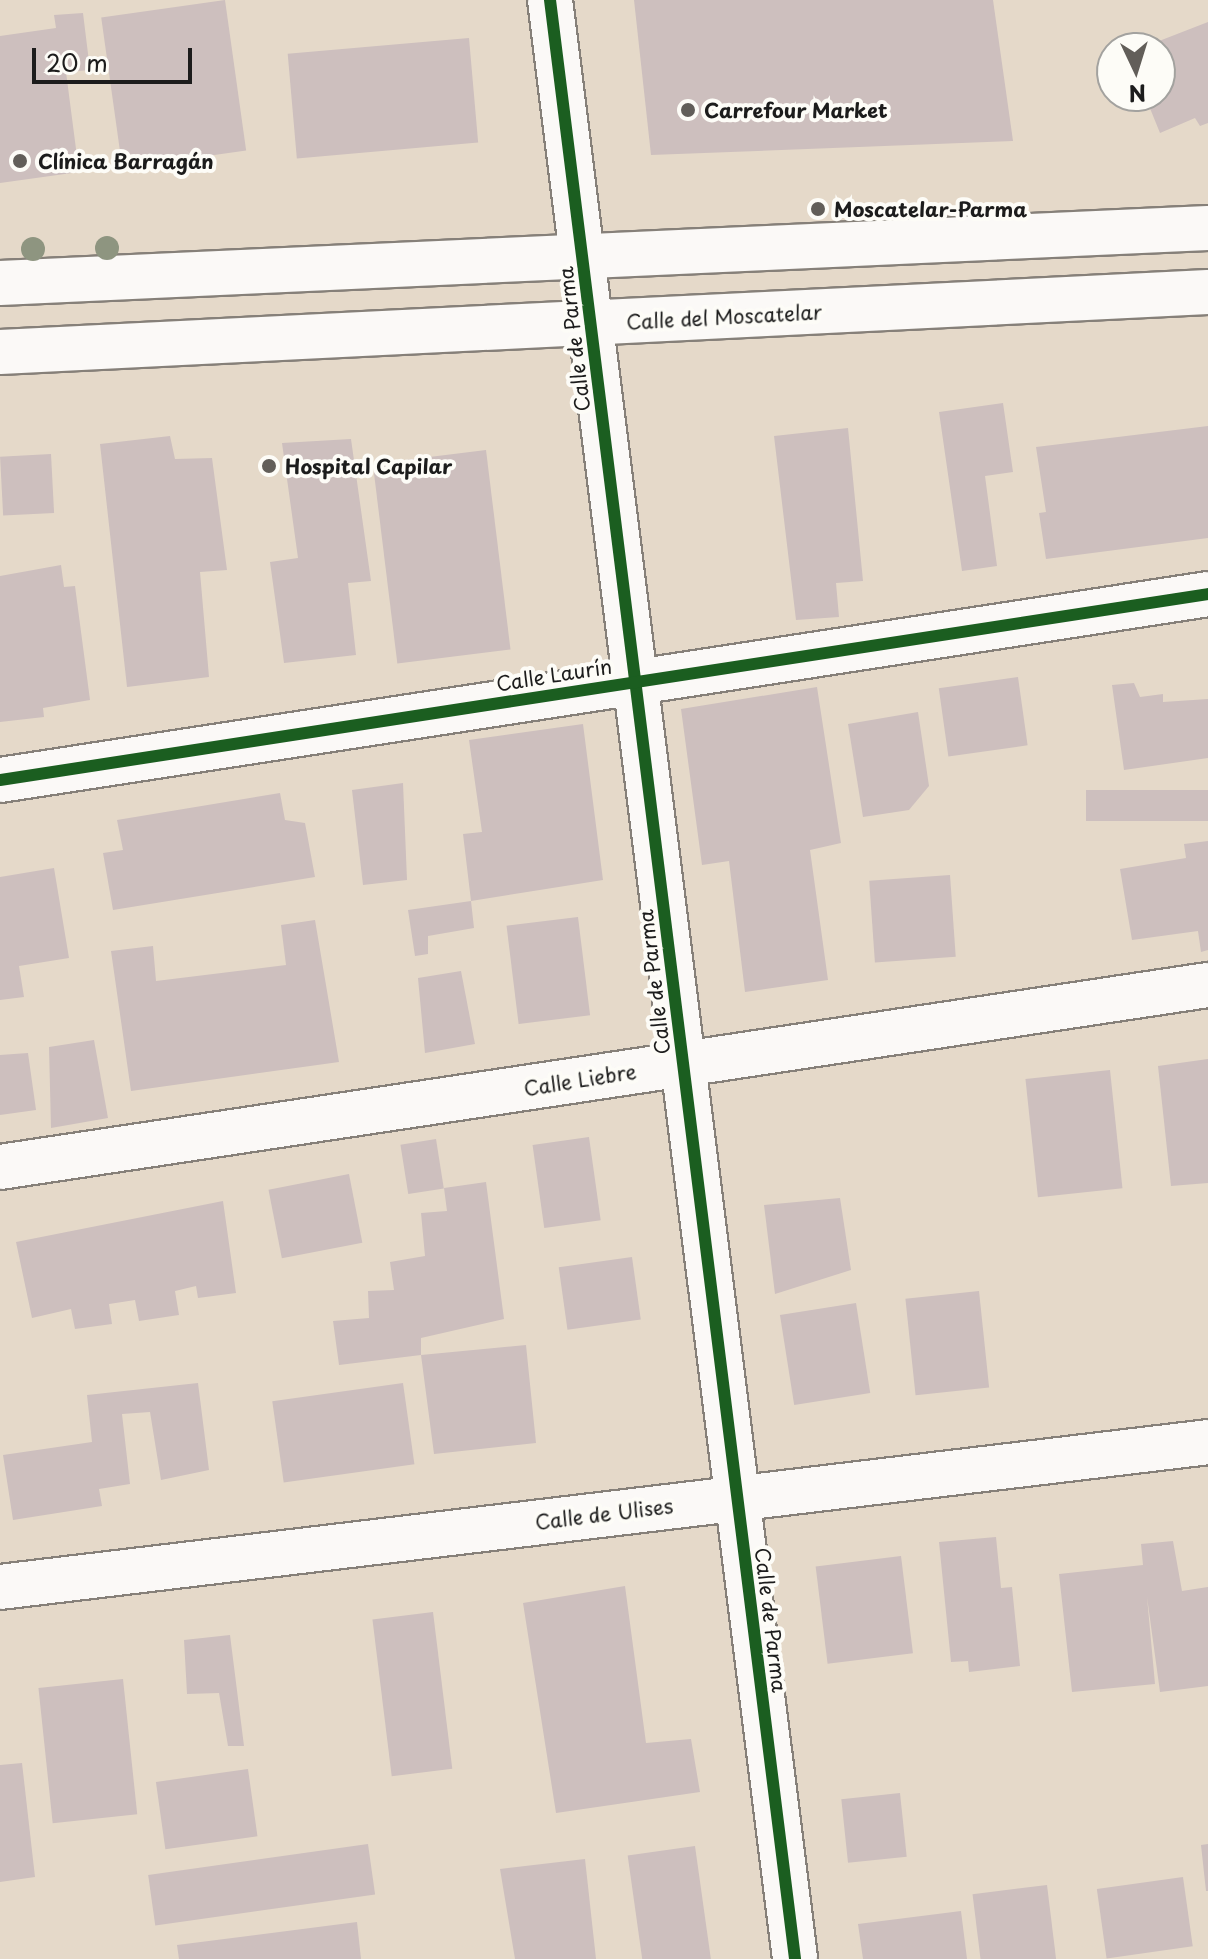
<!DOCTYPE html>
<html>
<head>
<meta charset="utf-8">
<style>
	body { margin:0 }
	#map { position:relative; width:1208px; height:1959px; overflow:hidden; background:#e5d9c9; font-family:"Playpen Sans",sans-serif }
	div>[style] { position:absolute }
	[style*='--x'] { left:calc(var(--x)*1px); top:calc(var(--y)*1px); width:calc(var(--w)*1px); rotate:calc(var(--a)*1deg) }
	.building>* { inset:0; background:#cdbfbe; transform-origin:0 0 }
	.roads { filter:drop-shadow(2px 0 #868079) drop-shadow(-2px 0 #868079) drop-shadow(0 2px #868079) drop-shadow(0 -2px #868079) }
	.minor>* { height:44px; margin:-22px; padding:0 22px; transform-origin:22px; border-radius:22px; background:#fbf9f7 }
	.cycleway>* { height:12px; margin:-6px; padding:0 6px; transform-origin:6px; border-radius:6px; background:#1b5e20 }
	.trees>* { width:24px; height:24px; margin:-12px; border-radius:50%; background:#8e9580 }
	.dots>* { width:22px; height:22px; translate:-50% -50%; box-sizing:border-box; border:4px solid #fdfcf7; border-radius:50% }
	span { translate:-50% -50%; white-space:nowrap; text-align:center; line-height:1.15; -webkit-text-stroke:8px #fdfcf7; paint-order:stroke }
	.poi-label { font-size:20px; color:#1c1c1c; font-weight:700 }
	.left { translate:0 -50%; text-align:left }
	.street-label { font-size:20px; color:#1c1c1c }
	.north { position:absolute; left:1096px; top:32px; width:80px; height:80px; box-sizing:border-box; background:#fdfcf7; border:2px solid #a3a29f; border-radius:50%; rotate:176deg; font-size:22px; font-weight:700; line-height:32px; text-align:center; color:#1c1c1c }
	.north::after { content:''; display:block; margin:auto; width:28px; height:36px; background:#625e59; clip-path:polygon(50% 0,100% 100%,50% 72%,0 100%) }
	.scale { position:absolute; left:32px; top:48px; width:160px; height:36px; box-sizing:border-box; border:4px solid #1c1c1c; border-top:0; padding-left:10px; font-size:24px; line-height:28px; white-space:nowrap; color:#1c1c1c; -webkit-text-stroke:6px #fdfcf7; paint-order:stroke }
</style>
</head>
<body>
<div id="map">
	<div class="building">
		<i style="left:225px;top:0;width:152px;height:125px;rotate:82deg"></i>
		<i style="clip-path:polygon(634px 0,993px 0,1013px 141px,651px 155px)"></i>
		<i style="clip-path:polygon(83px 13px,90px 70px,66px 72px,79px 172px,0 183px,0 36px,56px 28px,54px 15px)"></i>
		<i style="clip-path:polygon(1208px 22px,1208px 123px,1200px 126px,1195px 118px,1160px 133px,1145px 96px,1160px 96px,1160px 48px,1141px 48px)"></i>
		<i style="left:469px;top:38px;width:105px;height:182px;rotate:85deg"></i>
		<i style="clip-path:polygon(1003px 403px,1013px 472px,985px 476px,997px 566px,962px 571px,939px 412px)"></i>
		<i style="clip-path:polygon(1208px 426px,1208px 538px,1046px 559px,1039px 513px,1046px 512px,1036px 447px)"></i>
		<i style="clip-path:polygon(848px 428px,863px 581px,836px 583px,839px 617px,796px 620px,774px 436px)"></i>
		<i style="clip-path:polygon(170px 436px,175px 459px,212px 458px,227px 570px,200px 572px,209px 677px,127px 687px,100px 444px)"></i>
		<i style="clip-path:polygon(351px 439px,371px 581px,348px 583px,356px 655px,284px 663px,270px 562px,298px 558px,282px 443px)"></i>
		<i style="left:486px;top:450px;width:201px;height:114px;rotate:83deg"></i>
		<i style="left:51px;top:454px;width:59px;height:51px;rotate:87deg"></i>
		<i style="clip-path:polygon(61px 565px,64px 587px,75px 586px,90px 700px,43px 708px,44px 717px,0 722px,0 576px)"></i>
		<i style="left:1018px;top:677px;width:69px;height:80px;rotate:82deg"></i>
		<i style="clip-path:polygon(1134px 683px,1140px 697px,1163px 694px,1163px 702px,1208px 699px,1208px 758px,1124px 770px,1112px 685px)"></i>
		<i style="clip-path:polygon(817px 687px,841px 843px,810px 850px,828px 980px,745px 992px,729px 861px,702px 865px,681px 709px)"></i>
		<i style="clip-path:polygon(918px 712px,929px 786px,909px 810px,863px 817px,848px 724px)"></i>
		<i style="clip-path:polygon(583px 724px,603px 880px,471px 901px,463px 834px,482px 832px,469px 740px)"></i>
		<i style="clip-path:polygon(403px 783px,407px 880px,363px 885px,352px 790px)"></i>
		<i style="left:1208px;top:790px;width:31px;height:122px;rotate:90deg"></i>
		<i style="clip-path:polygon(280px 793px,285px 820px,305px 823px,315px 877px,113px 910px,103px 853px,123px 850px,117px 820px)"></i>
		<i style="clip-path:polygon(1208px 841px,1208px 950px,1201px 952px,1198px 931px,1132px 940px,1120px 869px,1186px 858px,1184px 844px)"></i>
		<i style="clip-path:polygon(54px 868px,69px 958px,19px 966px,24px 997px,0 1000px,0 877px)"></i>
		<i style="left:950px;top:875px;width:82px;height:81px;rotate:86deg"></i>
		<i style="clip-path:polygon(471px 901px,474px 928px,428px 936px,428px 954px,415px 956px,408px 910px)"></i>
		<i style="left:578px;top:917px;width:99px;height:72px;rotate:83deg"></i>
		<i style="clip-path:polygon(315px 920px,339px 1062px,131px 1091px,111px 951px,153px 946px,156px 981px,286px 965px,281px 925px)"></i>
		<i style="clip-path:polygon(461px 971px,475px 1044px,425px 1053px,418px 978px)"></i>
		<i style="clip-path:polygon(94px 1040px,108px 1118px,51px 1128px,49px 1047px)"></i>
		<i style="clip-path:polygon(28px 1053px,36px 1110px,0 1115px,0 1055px)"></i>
		<i style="clip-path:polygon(1208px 1059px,1208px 1183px,1171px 1186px,1158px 1066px)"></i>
		<i style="left:1110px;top:1070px;width:119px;height:85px;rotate:84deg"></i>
		<i style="left:589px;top:1137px;width:84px;height:57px;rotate:82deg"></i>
		<i style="left:436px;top:1139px;width:50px;height:36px;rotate:81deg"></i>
		<i style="left:349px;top:1174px;width:70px;height:82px;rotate:79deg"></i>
		<i style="clip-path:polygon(486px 1182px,504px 1319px,421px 1338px,421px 1355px,526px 1345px,536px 1443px,434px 1454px,421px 1355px,339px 1365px,333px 1321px,369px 1318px,368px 1291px,394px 1290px,390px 1262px,425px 1256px,421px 1213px,447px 1211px,444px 1188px)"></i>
		<i style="clip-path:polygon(840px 1198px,851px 1270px,775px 1294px,764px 1205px)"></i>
		<i style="clip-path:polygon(223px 1201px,236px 1293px,198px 1298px,196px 1286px,175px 1291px,179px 1315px,139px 1321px,135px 1300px,109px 1304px,112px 1324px,75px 1329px,71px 1309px,32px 1318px,16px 1242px)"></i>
		<i style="left:632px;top:1257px;width:63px;height:74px;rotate:82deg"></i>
		<i style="left:979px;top:1291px;width:97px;height:74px;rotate:84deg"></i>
		<i style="left:856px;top:1303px;width:91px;height:77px;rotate:81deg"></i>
		<i style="clip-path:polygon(198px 1383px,209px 1470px,161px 1480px,150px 1412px,122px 1414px,130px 1484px,99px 1489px,102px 1506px,13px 1520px,3px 1455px,92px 1442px,87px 1395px)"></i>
		<i style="left:403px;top:1383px;width:82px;height:132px;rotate:82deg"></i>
		<i style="clip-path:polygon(996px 1537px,1001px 1588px,1012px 1587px,1020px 1666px,969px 1672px,968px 1661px,951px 1662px,939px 1542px)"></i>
		<i style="clip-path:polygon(1173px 1541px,1182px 1591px,1208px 1587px,1208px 1686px,1160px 1692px,1147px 1597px,1155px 1684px,1072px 1692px,1059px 1574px,1143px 1565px,1141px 1544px)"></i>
		<i style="left:901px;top:1556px;width:98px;height:86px;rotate:83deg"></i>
		<i style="clip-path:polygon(625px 1586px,646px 1743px,691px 1739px,700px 1792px,556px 1813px,523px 1603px)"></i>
		<i style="left:433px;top:1612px;width:158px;height:61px;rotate:83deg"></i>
		<i style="clip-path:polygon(230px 1635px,244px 1746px,228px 1746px,219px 1693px,187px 1694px,184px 1640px)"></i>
		<i style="left:123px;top:1679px;width:136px;height:85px;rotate:84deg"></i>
		<i style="clip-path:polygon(22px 1763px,35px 1877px,0 1882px,0 1765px)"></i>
		<i style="left:248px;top:1769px;width:68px;height:93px;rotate:82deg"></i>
		<i style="left:900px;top:1793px;width:64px;height:59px;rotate:84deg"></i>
		<i style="left:368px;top:1844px;width:51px;height:222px;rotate:82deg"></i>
		<i style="clip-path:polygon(1208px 1844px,1208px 1891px,1206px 1891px,1201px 1845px)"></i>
		<i style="left:695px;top:1846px;width:114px;height:68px;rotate:82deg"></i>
		<i style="clip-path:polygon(585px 1859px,596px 1959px,515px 1959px,500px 1869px)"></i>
		<i style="left:1183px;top:1877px;width:70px;height:87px;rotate:82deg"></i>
		<i style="left:1047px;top:1885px;width:75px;height:75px;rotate:83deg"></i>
		<i style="clip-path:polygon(961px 1911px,967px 1959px,863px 1959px,858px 1924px)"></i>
		<i style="clip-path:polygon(357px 1922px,361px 1959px,179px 1959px,177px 1945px)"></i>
	</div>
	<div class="roads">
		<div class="minor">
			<i style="--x:550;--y:0;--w:1974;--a:82.87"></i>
			<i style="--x:0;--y:283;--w:1209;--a:-2.61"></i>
			<i style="--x:0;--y:352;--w:1209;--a:-2.84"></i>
			<i style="--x:0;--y:780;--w:1222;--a:-8.75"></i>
			<i style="--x:0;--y:1167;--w:1222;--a:-8.57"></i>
			<i style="--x:0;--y:1587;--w:1217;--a:-6.84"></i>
		</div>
	</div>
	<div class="cycleway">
		<i style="--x:550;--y:0;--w:1974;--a:82.87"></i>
		<i style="--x:0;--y:780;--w:1222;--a:-8.75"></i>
	</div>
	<div class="trees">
		<i style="left:107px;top:248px"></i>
		<i style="left:33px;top:249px"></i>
	</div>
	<div class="dots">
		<i style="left:688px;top:110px;background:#625e59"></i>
		<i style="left:20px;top:161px;background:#625e59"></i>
		<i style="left:818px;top:209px;background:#625e59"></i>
		<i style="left:269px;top:466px;background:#625e59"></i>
	</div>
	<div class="poi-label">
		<span class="left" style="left:704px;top:110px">Carrefour Market</span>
		<span class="left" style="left:38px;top:161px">Clínica Barragán</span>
		<span class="left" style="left:834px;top:209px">Moscatelar-Parma</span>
		<span class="left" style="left:285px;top:466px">Hospital Capilar</span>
	</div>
	<div class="street-label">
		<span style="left:724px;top:317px;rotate:-3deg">Calle del Moscatelar</span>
		<span style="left:574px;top:339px;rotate:-97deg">Calle de Parma</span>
		<span style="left:554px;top:675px;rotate:-9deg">Calle Laurín</span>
		<span style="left:654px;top:982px;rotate:-97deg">Calle de Parma</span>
		<span style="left:580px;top:1080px;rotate:-9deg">Calle Liebre</span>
		<span style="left:604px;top:1514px;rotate:-7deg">Calle de Ulises</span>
		<span style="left:771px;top:1620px;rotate:83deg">Calle de Parma</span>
	</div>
	<div class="north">N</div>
	<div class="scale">20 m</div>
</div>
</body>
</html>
